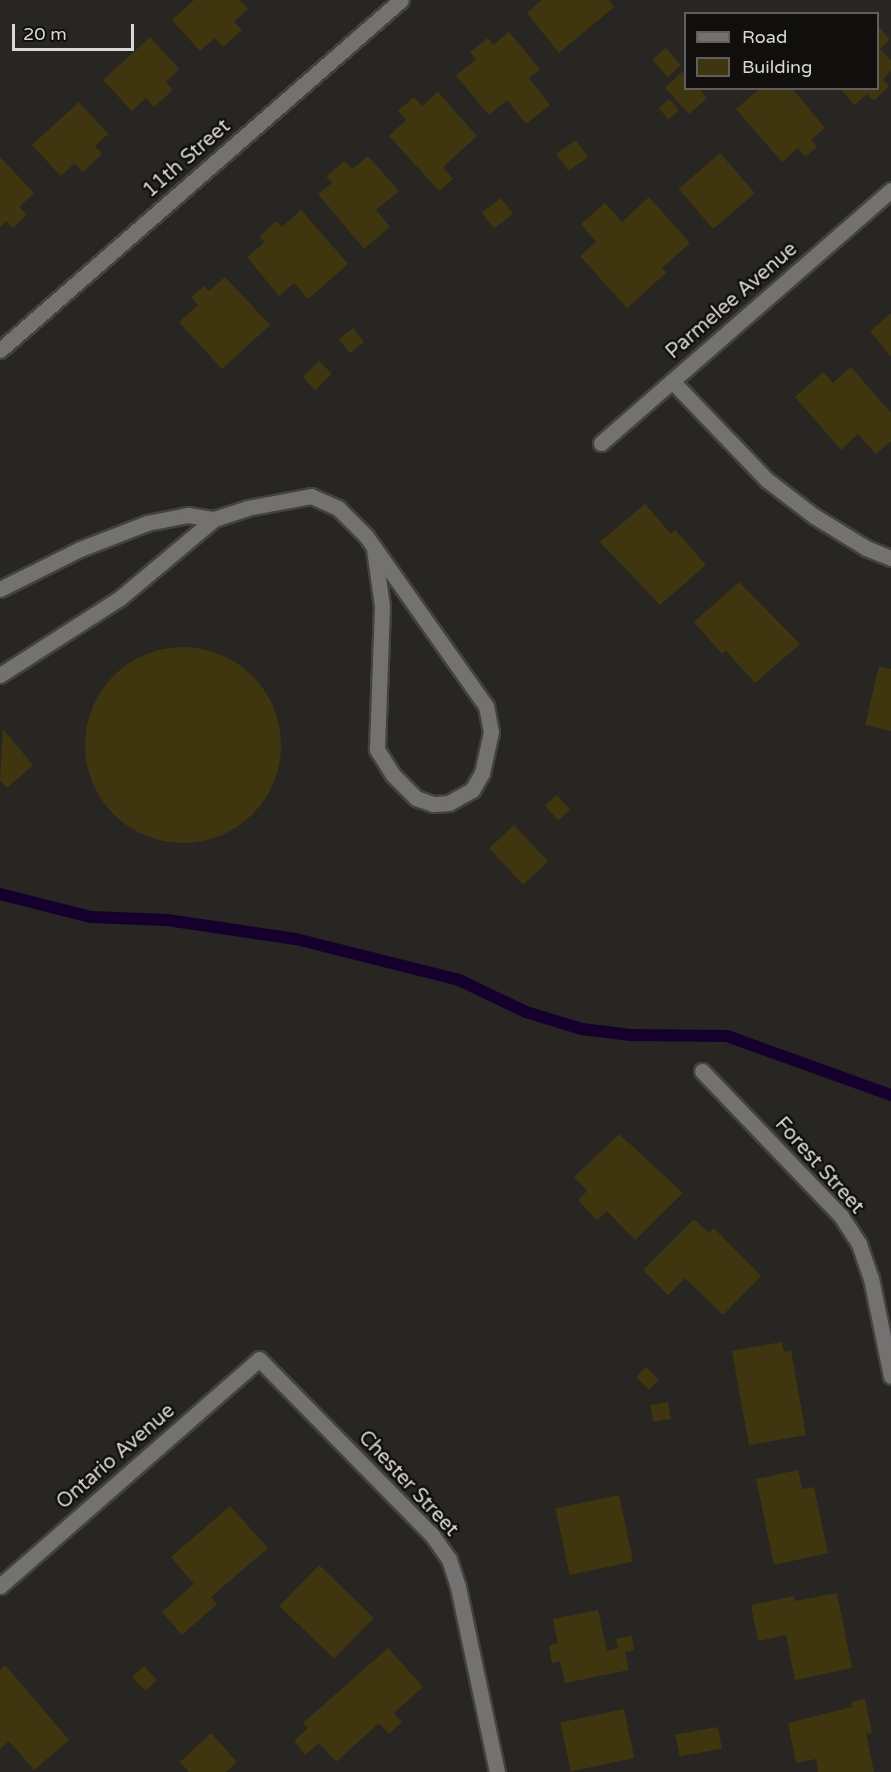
<!DOCTYPE html>
<html>
<head>
<meta charset="utf-8">
<style>
	body { margin:0 }
	#map { position:relative; width:891px; height:1772px; overflow:hidden; background:#272623; font-family:"Varela Round",sans-serif }
	div>[style] { position:absolute }
	[style*='--x'] { left:calc(var(--x)*1px); top:calc(var(--y)*1px); width:calc(var(--w)*1px); rotate:calc(var(--a)*1deg) }
	.stream>* { height:12px; margin:-6px; padding:0 6px; transform-origin:6px; border-radius:6px; background:#15002d }
	.building>* { inset:0; background:#3f360f; transform-origin:0 0 }
	.round { border-radius:50% }
	.roads { filter:drop-shadow(2px 0 #434240) drop-shadow(-2px 0 #434240) drop-shadow(0 2px #434240) drop-shadow(0 -2px #434240) }
	.minor>* { height:15px; margin:-7.5px; padding:0 7.5px; transform-origin:7.5px; border-radius:7.5px; background:#737271 }
	span { translate:-50% -50%; white-space:nowrap; text-align:center; line-height:1.15; -webkit-text-stroke:5px #100f0e; paint-order:stroke }
	.street-label { font-size:20px; color:#d9d8d6 }
	.legend { position:absolute; left:684px; top:12px; width:195px; height:78px; box-sizing:border-box; background:#100f0e; border:2px solid #605f5e; margin:0; padding:8px 10px; list-style:none; font-size:18px; color:#d9d8d6 }
	.legend li { display:flex; align-items:center; gap:12px; height:30px }
	.legend b { width:30px; border:2px solid #605f5e }
	.scale { position:absolute; left:12px; top:24px; width:122px; height:27px; box-sizing:border-box; border:3px solid #d9d8d6; border-top:0; padding-left:8px; font-size:18px; line-height:21px; white-space:nowrap; color:#d9d8d6; -webkit-text-stroke:4px #100f0e; paint-order:stroke }
</style>
</head>
<body>
<div id="map">
	<div class="stream">
		<i style="--x:0;--y:894;--w:94;--a:14.2"></i>
		<i style="--x:91;--y:917;--w:76;--a:2.3"></i>
		<i style="--x:167;--y:920;--w:130;--a:8.4"></i>
		<i style="--x:296;--y:939;--w:168;--a:14.1"></i>
		<i style="--x:459;--y:980;--w:74;--a:25.5"></i>
		<i style="--x:526;--y:1012;--w:59;--a:16.9"></i>
		<i style="--x:582;--y:1029;--w:49;--a:7"></i>
		<i style="--x:631;--y:1035;--w:96;--a:0.6"></i>
		<i style="--x:727;--y:1036;--w:174;--a:19.8"></i>
	</div>
	<div class="building">
		<i style="clip-path:polygon(194px 0,240px 0,248px 9px,234px 22px,242px 30px,223px 47px,215px 38px,200px 51px,172px 20px)"></i>
		<i style="clip-path:polygon(542px 0,609px 0,614px 7px,559px 53px,527px 13px)"></i>
		<i style="clip-path:polygon(878px 25px,890px 40px,880px 49px,891px 61px,891px 71px,883px 79px,889px 86px,874px 101px,867px 94px,854px 105px,840px 88px,878px 88px)"></i>
		<i style="clip-path:polygon(509px 32px,540px 69px,529px 78px,550px 105px,526px 124px,507px 100px,489px 115px,456px 76px,476px 59px,470px 52px,488px 38px,493px 45px)"></i>
		<i style="clip-path:polygon(150px 37px,179px 69px,166px 82px,173px 90px,154px 107px,146px 98px,132px 111px,103px 80px)"></i>
		<i style="left:666px;top:48px;width:23px;height:18px;rotate:49deg"></i>
		<i style="clip-path:polygon(683px 71px,686px 88px,699px 88px,707px 98px,689px 114px,665px 88px)"></i>
		<i style="clip-path:polygon(760px 88px,792px 88px,825px 128px,811px 140px,817px 147px,805px 157px,798px 148px,782px 162px,736px 109px)"></i>
		<i style="clip-path:polygon(438px 92px,477px 136px,443px 167px,453px 179px,439px 191px,389px 136px,406px 120px,398px 111px,414px 97px,422px 106px)"></i>
		<i style="left:669px;top:99px;width:15px;height:14px;rotate:48deg"></i>
		<i style="clip-path:polygon(79px 102px,108px 134px,95px 146px,102px 154px,83px 172px,75px 163px,61px 176px,32px 145px)"></i>
		<i style="left:576px;top:140px;width:21px;height:24px;rotate:55deg"></i>
		<i style="left:720px;top:153px;width:53px;height:55px;rotate:49deg"></i>
		<i style="clip-path:polygon(368px 156px,399px 191px,376px 210px,390px 227px,364px 249px,318px 194px,332px 183px,326px 176px,345px 161px,352px 169px)"></i>
		<i style="clip-path:polygon(0 157px,34px 193px,19px 207px,27px 215px,13px 228px,7px 221px,0 227px)"></i>
		<i style="clip-path:polygon(649px 197px,690px 243px,662px 268px,666px 273px,627px 308px,580px 256px,596px 242px,581px 224px,605px 203px,622px 222px)"></i>
		<i style="left:501px;top:198px;width:20px;height:24px;rotate:53deg"></i>
		<i style="clip-path:polygon(301px 210px,348px 264px,308px 299px,294px 283px,279px 296px,247px 257px,265px 242px,259px 237px,276px 221px,282px 227px)"></i>
		<i style="clip-path:polygon(225px 277px,270px 325px,222px 369px,179px 322px,198px 305px,191px 297px,204px 286px,209px 291px)"></i>
		<i style="clip-path:polygon(891px 313px,891px 357px,870px 331px)"></i>
		<i style="left:353px;top:328px;width:18px;height:18px;rotate:52deg"></i>
		<i style="left:319px;top:361px;width:18px;height:23px;rotate:45deg"></i>
		<i style="clip-path:polygon(851px 367px,891px 413px,891px 441px,876px 454px,858px 434px,841px 450px,795px 397px,823px 372px,833px 383px)"></i>
		<i style="clip-path:polygon(645px 504px,671px 534px,675px 530px,706px 565px,660px 605px,600px 542px)"></i>
		<i style="clip-path:polygon(739px 582px,800px 644px,755px 683px,726px 651px,722px 654px,694px 622px)"></i>
		<i class="round" style="left:85px;top:647px;width:196px;height:196px"></i>
		<i style="clip-path:polygon(879px 666px,891px 669px,891px 731px,865px 725px)"></i>
		<i style="clip-path:polygon(3px 729px,33px 765px,7px 788px,0 780px)"></i>
		<i style="left:557px;top:795px;width:20px;height:16px;rotate:49deg"></i>
		<i style="left:514px;top:825px;width:50px;height:34px;rotate:47deg"></i>
		<i style="clip-path:polygon(619px 1134px,683px 1193px,635px 1240px,607px 1211px,597px 1220px,578px 1200px,587px 1191px,574px 1177px)"></i>
		<i style="clip-path:polygon(694px 1219px,709px 1233px,714px 1228px,761px 1276px,723px 1315px,685px 1278px,668px 1295px,643px 1270px)"></i>
		<i style="clip-path:polygon(782px 1342px,784px 1352px,791px 1350px,806px 1435px,749px 1445px,732px 1351px)"></i>
		<i style="left:646px;top:1367px;width:18px;height:14px;rotate:45deg"></i>
		<i style="left:668px;top:1402px;width:17px;height:18px;rotate:80deg"></i>
		<i style="clip-path:polygon(798px 1470px,802px 1489px,814px 1487px,828px 1553px,774px 1565px,756px 1479px)"></i>
		<i style="left:619px;top:1495px;width:68px;height:65px;rotate:78deg"></i>
		<i style="clip-path:polygon(230px 1506px,268px 1548px,211px 1597px,217px 1604px,182px 1635px,162px 1612px,194px 1584px,171px 1557px)"></i>
		<i style="left:319px;top:1565px;width:76px;height:57px;rotate:44deg"></i>
		<i style="clip-path:polygon(837px 1593px,852px 1668px,795px 1680px,786px 1635px,758px 1641px,751px 1605px,794px 1596px,795px 1601px)"></i>
		<i style="clip-path:polygon(598px 1610px,607px 1651px,618px 1648px,616px 1639px,632px 1636px,634px 1650px,625px 1652px,629px 1670px,565px 1683px,560px 1661px,552px 1663px,549px 1646px,558px 1643px,553px 1619px)"></i>
		<i style="clip-path:polygon(388px 1648px,423px 1687px,394px 1713px,402px 1722px,389px 1734px,379px 1723px,336px 1762px,319px 1743px,305px 1755px,294px 1741px,308px 1728px,303px 1723px)"></i>
		<i style="clip-path:polygon(5px 1665px,69px 1740px,34px 1770px,9px 1741px,0 1749px,0 1670px)"></i>
		<i style="left:144px;top:1666px;width:19px;height:16px;rotate:47deg"></i>
		<i style="clip-path:polygon(865px 1699px,872px 1733px,866px 1734px,874px 1772px,818px 1772px,816px 1759px,796px 1763px,788px 1723px,852px 1707px,852px 1702px)"></i>
		<i style="left:624px;top:1709px;width:50px;height:65px;rotate:78deg"></i>
		<i style="left:718px;top:1727px;width:22px;height:43px;rotate:80deg"></i>
		<i style="clip-path:polygon(211px 1733px,237px 1762px,226px 1772px,189px 1772px,180px 1762px)"></i>
	</div>
	<div class="roads">
		<div class="minor">
			<i style="--x:0;--y:350;--w:532;--a:-41.12"></i>
			<i style="--x:672;--y:381;--w:137;--a:46.2"></i>
			<i style="--x:767;--y:480;--w:59;--a:37.5"></i>
			<i style="--x:814;--y:516;--w:61;--a:31.6"></i>
			<i style="--x:866;--y:548;--w:27;--a:22"></i>
			<i style="--x:601;--y:443;--w:385;--a:-41.1"></i>
			<i style="--x:0;--y:589;--w:89;--a:-26.6"></i>
			<i style="--x:80;--y:549;--w:72;--a:-21.2"></i>
			<i style="--x:147;--y:523;--w:42;--a:-11"></i>
			<i style="--x:188;--y:515;--w:26;--a:9"></i>
			<i style="--x:0;--y:675;--w:143;--a:-32.7"></i>
			<i style="--x:120;--y:598;--w:123;--a:-40"></i>
			<i style="--x:214;--y:519;--w:35;--a:-18"></i>
			<i style="--x:247;--y:508;--w:65;--a:-10.6"></i>
			<i style="--x:311;--y:496;--w:30;--a:24"></i>
			<i style="--x:338;--y:508;--w:40;--a:45"></i>
			<i style="--x:366;--y:536;--w:208;--a:54.8"></i>
			<i style="--x:486;--y:706;--w:26;--a:79"></i>
			<i style="--x:491;--y:732;--w:42;--a:102.4"></i>
			<i style="--x:482;--y:773;--w:20;--a:120"></i>
			<i style="--x:472;--y:790;--w:26;--a:151"></i>
			<i style="--x:449;--y:803;--w:16;--a:176"></i>
			<i style="--x:433;--y:804;--w:18;--a:-161"></i>
			<i style="--x:416;--y:798;--w:33;--a:-135"></i>
			<i style="--x:393;--y:775;--w:31;--a:-122"></i>
			<i style="--x:377;--y:749;--w:143;--a:-88"></i>
			<i style="--x:382;--y:606;--w:58;--a:-98"></i>
			<i style="--x:702;--y:1071;--w:201;--a:46.2"></i>
			<i style="--x:841;--y:1216;--w:33;--a:57"></i>
			<i style="--x:859;--y:1244;--w:36;--a:71"></i>
			<i style="--x:871;--y:1278;--w:100;--a:78.5"></i>
			<i style="--x:0;--y:1586;--w:344;--a:-41.2"></i>
			<i style="--x:259;--y:1359;--w:247;--a:45.5"></i>
			<i style="--x:432;--y:1535;--w:29;--a:55"></i>
			<i style="--x:449;--y:1559;--w:29;--a:72"></i>
			<i style="--x:458;--y:1587;--w:189;--a:78.1"></i>
		</div>
	</div>
	<div class="street-label">
		<span style="left:187px;top:159px;rotate:-41deg">11th Street</span>
		<span style="left:732px;top:301px;rotate:-41deg">Parmelee Avenue</span>
		<span style="left:819px;top:1166px;rotate:48deg">Forest Street</span>
		<span style="left:116px;top:1457px;rotate:-41deg">Ontario Avenue</span>
		<span style="left:408px;top:1484px;rotate:47deg">Chester Street</span>
	</div>
	<ul class="legend">
	<li><b style="height:8px;background:#737271"></b>Road</li>
	<li><b style="height:16px;background:#3f360f"></b>Building</li>
	</ul>
	<div class="scale">20 m</div>
</div>
</body>
</html>
